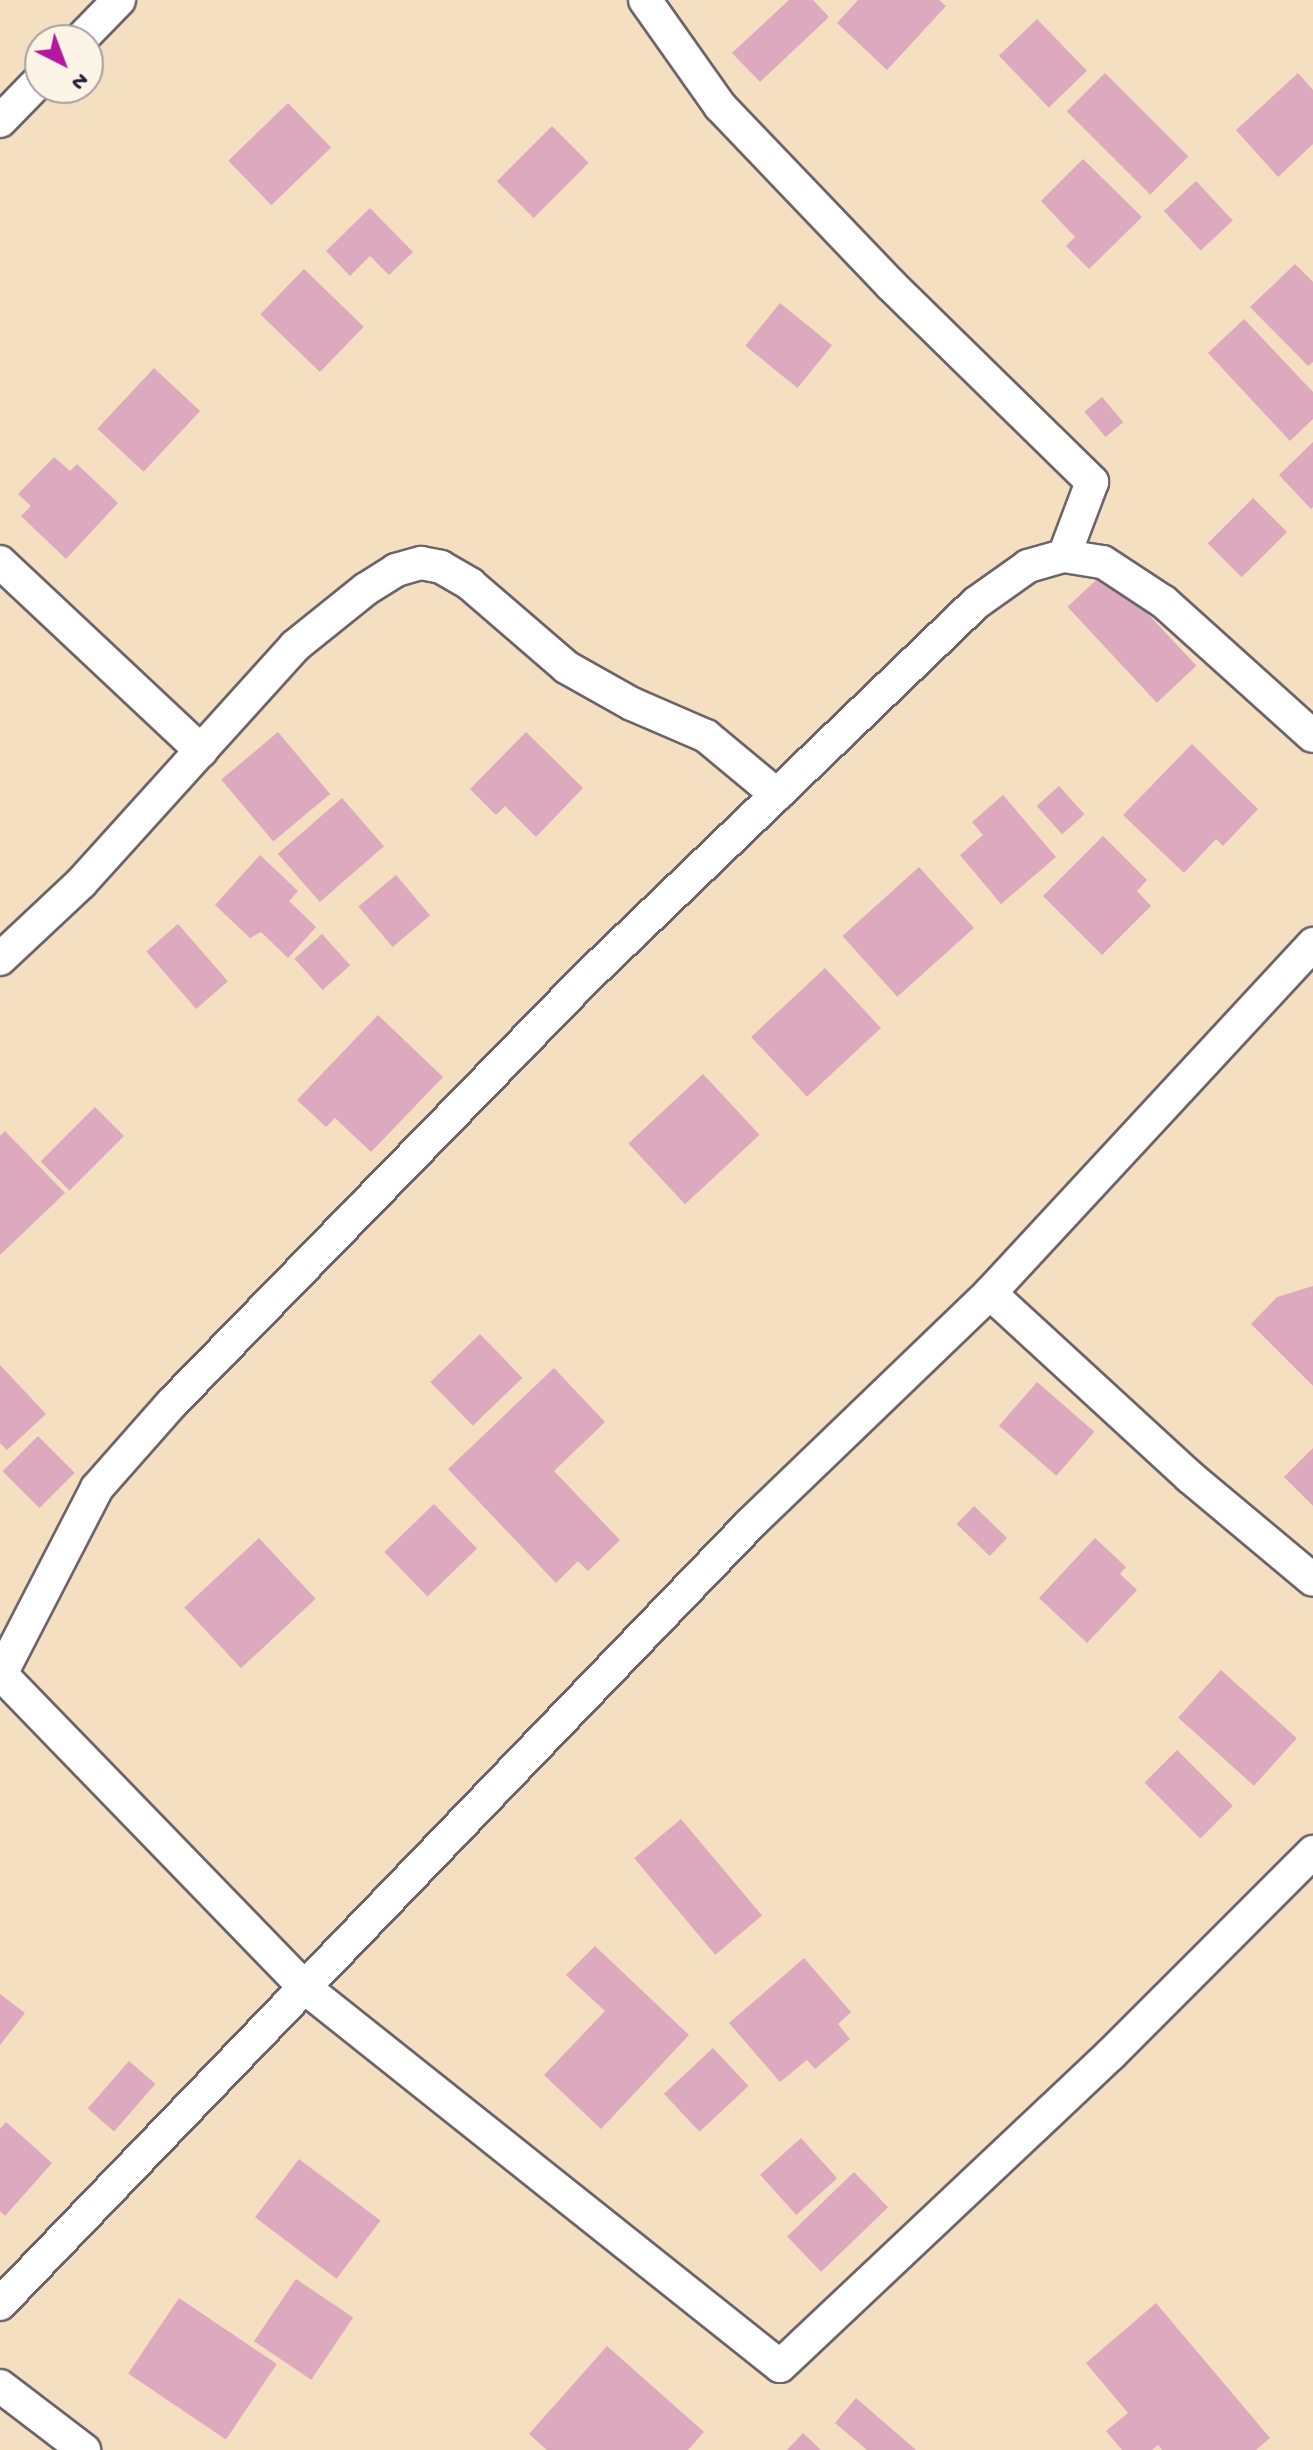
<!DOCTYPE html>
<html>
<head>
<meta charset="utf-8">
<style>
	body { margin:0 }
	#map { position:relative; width:1313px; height:2450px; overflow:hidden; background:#f4dfc1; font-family:"Gochi Hand",sans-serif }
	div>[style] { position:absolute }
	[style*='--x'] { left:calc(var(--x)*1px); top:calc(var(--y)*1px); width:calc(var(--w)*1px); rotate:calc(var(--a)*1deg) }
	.building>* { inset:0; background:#dca9bf; transform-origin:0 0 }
	.roads { filter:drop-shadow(2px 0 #6c646a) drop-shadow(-2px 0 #6c646a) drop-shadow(0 2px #6c646a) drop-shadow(0 -2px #6c646a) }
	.street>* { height:32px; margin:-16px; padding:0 16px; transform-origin:16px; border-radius:16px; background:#fff }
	span { translate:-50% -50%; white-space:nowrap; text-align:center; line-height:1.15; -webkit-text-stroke:7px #fcf5e5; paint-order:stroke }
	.north { position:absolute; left:24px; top:24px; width:80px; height:80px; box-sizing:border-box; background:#fcf5e5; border:2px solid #a5a1a1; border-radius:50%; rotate:138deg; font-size:22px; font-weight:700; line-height:32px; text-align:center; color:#22223b }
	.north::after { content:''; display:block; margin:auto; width:28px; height:36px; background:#b5179e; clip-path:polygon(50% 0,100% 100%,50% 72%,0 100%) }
</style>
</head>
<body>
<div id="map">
	<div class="building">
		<i style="clip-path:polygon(789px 0,813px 0,829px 17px,760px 82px,732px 53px)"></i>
		<i style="clip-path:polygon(858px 0,939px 0,946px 6px,887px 70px,837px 23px)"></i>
		<i style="left:1037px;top:19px;width:72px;height:53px;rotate:46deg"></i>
		<i style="left:1105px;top:73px;width:118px;height:54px;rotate:45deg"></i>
		<i style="clip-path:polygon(1298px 73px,1313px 90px,1313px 144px,1278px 177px,1236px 130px)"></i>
		<i style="left:288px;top:103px;width:62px;height:83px;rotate:46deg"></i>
		<i style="left:552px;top:126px;width:52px;height:78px;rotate:45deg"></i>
		<i style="clip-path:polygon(1083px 159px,1142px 217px,1089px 269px,1066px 246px,1075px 237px,1041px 201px)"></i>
		<i style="left:1196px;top:181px;width:54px;height:44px;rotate:47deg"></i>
		<i style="clip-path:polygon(370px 208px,413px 252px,389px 275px,370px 256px,350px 276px,326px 251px)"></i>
		<i style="clip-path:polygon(1295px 264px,1313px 282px,1313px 362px,1308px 366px,1250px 307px)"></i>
		<i style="left:304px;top:269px;width:83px;height:63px;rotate:44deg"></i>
		<i style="left:780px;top:303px;width:67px;height:55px;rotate:39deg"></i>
		<i style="clip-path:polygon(1244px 319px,1313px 392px,1313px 419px,1290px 441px,1208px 353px)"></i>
		<i style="left:154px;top:368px;width:63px;height:83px;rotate:43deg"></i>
		<i style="left:1102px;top:397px;width:33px;height:23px;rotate:50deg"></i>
		<i style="clip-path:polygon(1313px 442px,1313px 507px,1311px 509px,1279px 475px)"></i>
		<i style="clip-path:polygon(54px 457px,70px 471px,77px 464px,118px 503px,66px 559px,21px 516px,31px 506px,18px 494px)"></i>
		<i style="left:1253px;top:498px;width:48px;height:64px;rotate:45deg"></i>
		<i style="left:1107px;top:570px;width:131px;height:54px;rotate:47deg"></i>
		<i style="left:278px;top:732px;width:81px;height:74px;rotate:50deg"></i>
		<i style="clip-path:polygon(526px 732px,583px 788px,536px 837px,505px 806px,496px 815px,470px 789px)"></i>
		<i style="clip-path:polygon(1192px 744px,1258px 809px,1223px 846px,1216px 839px,1184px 873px,1123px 815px)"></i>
		<i style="left:1059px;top:786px;width:38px;height:30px;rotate:48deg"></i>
		<i style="clip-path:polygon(1003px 795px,1056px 857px,1001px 904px,960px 855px,983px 835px,972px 822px)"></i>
		<i style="left:342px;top:798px;width:64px;height:85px;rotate:49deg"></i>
		<i style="clip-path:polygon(1103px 836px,1147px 880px,1137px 891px,1151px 906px,1102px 955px,1043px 896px)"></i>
		<i style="clip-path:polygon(260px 855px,298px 891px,289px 901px,316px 927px,288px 958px,261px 932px,250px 938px,215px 905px)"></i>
		<i style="left:919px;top:867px;width:82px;height:103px;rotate:48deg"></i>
		<i style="left:396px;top:875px;width:53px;height:49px;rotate:50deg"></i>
		<i style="left:178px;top:924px;width:76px;height:42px;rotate:49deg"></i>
		<i style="left:322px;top:934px;width:42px;height:37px;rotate:48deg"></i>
		<i style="left:825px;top:968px;width:82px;height:101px;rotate:47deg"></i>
		<i style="clip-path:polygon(378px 1015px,443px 1077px,371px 1152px,335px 1118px,326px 1127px,297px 1100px)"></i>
		<i style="left:703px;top:1074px;width:83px;height:102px;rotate:47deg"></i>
		<i style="left:95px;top:1107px;width:41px;height:77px;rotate:45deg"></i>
		<i style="clip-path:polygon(5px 1131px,65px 1193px,0 1255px,0 1136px)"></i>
		<i style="clip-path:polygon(1313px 1286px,1313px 1386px,1251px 1324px,1277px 1297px)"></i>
		<i style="left:480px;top:1334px;width:61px;height:69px;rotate:46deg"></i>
		<i style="clip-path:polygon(0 1365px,46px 1414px,7px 1450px,0 1443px)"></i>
		<i style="clip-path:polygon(554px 1368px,605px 1422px,554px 1471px,620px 1540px,588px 1571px,578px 1561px,556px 1583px,448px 1469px)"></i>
		<i style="left:1037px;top:1382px;width:76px;height:58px;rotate:41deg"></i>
		<i style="left:38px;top:1436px;width:52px;height:50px;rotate:45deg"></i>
		<i style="clip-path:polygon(1313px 1448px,1313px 1506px,1284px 1477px)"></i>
		<i style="left:434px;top:1504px;width:62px;height:69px;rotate:46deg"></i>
		<i style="left:974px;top:1506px;width:46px;height:25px;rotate:44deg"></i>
		<i style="left:259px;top:1538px;width:83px;height:102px;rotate:47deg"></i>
		<i style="clip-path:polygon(1095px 1538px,1126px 1567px,1120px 1574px,1137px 1590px,1087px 1643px,1039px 1598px)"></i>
		<i style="left:1221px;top:1670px;width:102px;height:64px;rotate:42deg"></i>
		<i style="left:1177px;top:1750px;width:79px;height:46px;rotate:45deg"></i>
		<i style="left:681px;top:1819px;width:126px;height:61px;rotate:50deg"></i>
		<i style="clip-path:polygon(595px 1946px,689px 2035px,601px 2129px,544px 2075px,605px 2011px,566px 1975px)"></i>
		<i style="clip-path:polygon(804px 1958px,851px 2012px,838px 2024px,850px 2039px,815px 2069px,807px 2060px,780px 2082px,729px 2023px)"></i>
		<i style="clip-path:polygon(0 1994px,25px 2013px,0 2045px)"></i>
		<i style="left:713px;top:2048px;width:52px;height:67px;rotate:47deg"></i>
		<i style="left:129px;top:2061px;width:35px;height:63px;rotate:41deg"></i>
		<i style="clip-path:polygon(6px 2122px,52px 2163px,5px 2216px,0 2211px,0 2129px)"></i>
		<i style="left:801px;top:2138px;width:54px;height:55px;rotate:48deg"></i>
		<i style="left:299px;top:2159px;width:102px;height:73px;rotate:37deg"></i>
		<i style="left:854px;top:2172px;width:49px;height:93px;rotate:46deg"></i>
		<i style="left:296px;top:2279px;width:69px;height:75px;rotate:34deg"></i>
		<i style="left:179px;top:2298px;width:118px;height:91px;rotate:34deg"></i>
		<i style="clip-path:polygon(1156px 2303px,1270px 2438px,1256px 2450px,1162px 2450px,1158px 2445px,1152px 2450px,1122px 2450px,1106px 2431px,1128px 2413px,1086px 2363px)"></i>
		<i style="clip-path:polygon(607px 2346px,704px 2432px,688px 2450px,547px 2450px,529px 2434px)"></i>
		<i style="clip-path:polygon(856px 2398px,916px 2450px,867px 2450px,835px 2423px)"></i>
		<i style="clip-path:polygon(803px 2433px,821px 2450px,787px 2450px)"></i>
	</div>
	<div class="roads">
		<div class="street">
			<i style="--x:645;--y:0;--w:130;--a:54.7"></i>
			<i style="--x:720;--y:106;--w:246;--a:46.3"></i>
			<i style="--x:890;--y:284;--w:283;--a:44.4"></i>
			<i style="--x:1092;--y:482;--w:79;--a:110.7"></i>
			<i style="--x:80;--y:40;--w:56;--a:-45.7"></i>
			<i style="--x:0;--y:121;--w:57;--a:-45.7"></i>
			<i style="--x:0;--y:562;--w:276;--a:43.2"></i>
			<i style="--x:0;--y:959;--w:111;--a:-43.2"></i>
			<i style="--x:81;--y:883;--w:319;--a:-47.9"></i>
			<i style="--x:295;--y:646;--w:91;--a:-38.8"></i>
			<i style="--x:366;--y:589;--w:36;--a:-32"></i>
			<i style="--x:396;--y:570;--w:26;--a:-16"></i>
			<i style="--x:421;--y:563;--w:20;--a:11"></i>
			<i style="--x:441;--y:567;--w:34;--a:30"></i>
			<i style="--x:470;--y:584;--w:127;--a:40.8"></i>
			<i style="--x:566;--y:667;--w:76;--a:29.3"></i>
			<i style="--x:632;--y:704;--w:81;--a:23.4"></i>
			<i style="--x:706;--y:736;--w:92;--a:39.7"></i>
			<i style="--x:990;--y:1293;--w:272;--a:42.6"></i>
			<i style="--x:1190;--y:1477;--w:160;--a:39.9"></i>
			<i style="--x:0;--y:1673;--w:437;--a:45.9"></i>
			<i style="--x:304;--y:1987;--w:608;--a:38.53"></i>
			<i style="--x:780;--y:2366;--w:455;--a:-43.3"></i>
			<i style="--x:1111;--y:2054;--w:286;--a:-45"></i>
			<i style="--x:1;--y:1674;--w:209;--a:-62.7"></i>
			<i style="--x:97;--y:1488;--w:113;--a:-48.6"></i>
			<i style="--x:172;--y:1403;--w:593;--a:-45.75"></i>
			<i style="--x:586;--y:978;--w:541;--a:-43.88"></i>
			<i style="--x:976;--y:603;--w:64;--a:-35.4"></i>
			<i style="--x:1028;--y:566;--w:37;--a:-16"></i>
			<i style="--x:1064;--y:556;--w:39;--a:9"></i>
			<i style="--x:1103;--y:562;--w:73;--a:33.3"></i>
			<i style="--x:1164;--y:602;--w:200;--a:42"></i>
			<i style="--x:0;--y:2304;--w:1082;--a:-46.12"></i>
			<i style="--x:750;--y:1524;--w:333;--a:-43.9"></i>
			<i style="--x:990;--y:1293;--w:476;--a:-47.2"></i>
			<i style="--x:0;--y:2386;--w:106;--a:37.3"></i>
		</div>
	</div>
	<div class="north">N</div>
</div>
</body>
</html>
